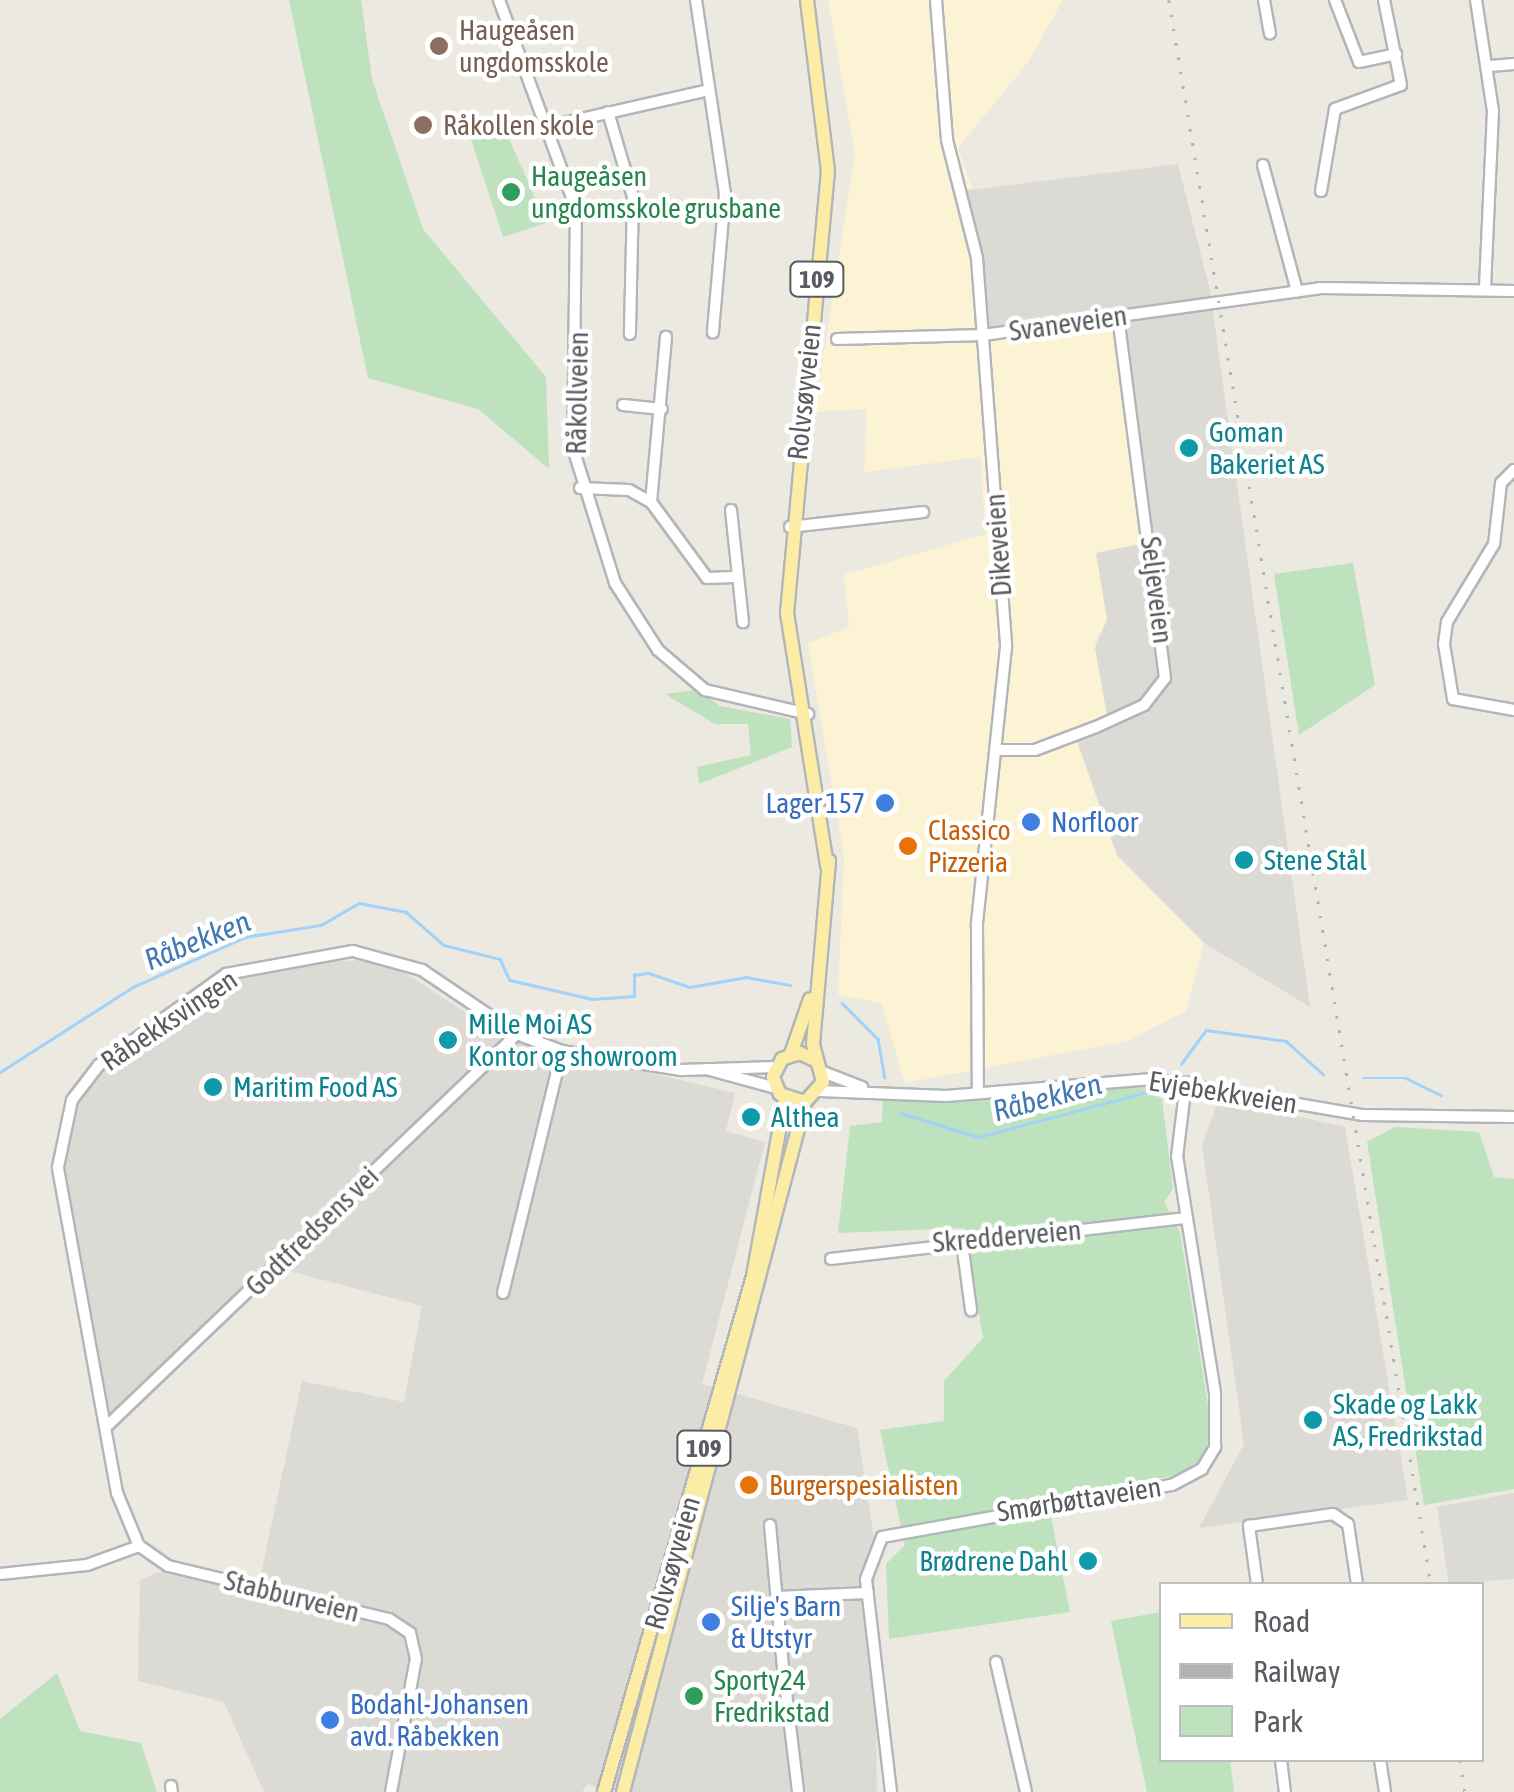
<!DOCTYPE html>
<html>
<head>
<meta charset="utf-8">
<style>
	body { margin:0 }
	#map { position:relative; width:1514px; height:1792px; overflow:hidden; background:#ebe9e0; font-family:"Asap Condensed",sans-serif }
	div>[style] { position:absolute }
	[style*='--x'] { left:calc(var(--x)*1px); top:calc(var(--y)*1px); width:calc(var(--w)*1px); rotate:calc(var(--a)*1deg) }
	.commercial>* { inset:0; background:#fcf3d4 }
	.industrial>* { inset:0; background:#dcdad4 }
	.green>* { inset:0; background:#bde2bd }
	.stream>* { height:2.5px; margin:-1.25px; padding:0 1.25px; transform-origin:1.25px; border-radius:1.25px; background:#a0d2fa }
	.roads { filter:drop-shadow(2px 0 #b2b6ba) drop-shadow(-2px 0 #b2b6ba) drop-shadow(0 2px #b2b6ba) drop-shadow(0 -2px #b2b6ba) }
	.minor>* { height:10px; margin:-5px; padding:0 5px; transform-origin:5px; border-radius:5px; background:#fff }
	.major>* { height:12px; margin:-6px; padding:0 6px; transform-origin:6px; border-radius:6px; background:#fbeda5 }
	.rail>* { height:2.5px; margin-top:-1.25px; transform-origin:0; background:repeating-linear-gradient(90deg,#b1b2b2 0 2.5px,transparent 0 14.5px) }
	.dots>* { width:28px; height:28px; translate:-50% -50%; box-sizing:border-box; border:5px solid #fff; border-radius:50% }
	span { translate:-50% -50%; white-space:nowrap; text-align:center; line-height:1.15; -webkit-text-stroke:9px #fff; paint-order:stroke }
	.shield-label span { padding:2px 8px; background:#fff; border:2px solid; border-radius:8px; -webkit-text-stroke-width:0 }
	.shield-label { font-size:25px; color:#585c60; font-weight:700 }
	.education-label { font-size:28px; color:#785e54 }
	.left { translate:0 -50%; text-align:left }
	.leisure-label { font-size:28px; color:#27864d }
	.street-label { font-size:28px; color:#585c60 }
	.culture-label { font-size:28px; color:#0d838f }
	.right { translate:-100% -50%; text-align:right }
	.shop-label { font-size:28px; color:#366cbe }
	.food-label { font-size:28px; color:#c56008 }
	.water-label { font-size:30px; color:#4279b3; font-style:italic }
	.legend { position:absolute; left:1159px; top:1582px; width:325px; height:180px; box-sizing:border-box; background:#fff; border:2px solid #bcbebf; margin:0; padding:12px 18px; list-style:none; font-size:30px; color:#585c60 }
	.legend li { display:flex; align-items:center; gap:20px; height:50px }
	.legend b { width:50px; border:2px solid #bcbebf }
</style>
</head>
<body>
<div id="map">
	<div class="commercial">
		<i style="clip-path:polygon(828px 0,1063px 0,1029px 61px,958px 148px,972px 188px,962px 191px,1118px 316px,1151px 542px,1097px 554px,1107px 620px,1095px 643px,1108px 722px,1075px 736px,1117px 855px,1204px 943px,1186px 1011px,1128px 1041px,905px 1083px,881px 1003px,838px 995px,844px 856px,808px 643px,849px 627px,844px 575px,985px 534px,981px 457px,864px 472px,867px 409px,815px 412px,855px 153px)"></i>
	</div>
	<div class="industrial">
		<i style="clip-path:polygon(1178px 164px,1210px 291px,1310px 1007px,1204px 943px,1117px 855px,1075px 735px,1108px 721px,1095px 648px,1107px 620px,1096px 553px,1150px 542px,1119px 317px,983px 335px,961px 191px)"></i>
		<i style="clip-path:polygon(384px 959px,504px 1038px,735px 1093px,726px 1131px,765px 1142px,702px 1384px,857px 1428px,874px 1538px,877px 1792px,609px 1792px,588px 1784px,582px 1792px,264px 1792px,224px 1702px,138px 1681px,140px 1580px,159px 1572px,257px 1593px,302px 1381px,404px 1402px,422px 1306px,266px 1265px,110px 1416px,62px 1171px,66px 1131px,84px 1091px,113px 1062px,254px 965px)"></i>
		<i style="clip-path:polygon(1219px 1099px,1345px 1127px,1408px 1500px,1199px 1528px,1244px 1444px,1202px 1145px)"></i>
		<i style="clip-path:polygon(1514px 1493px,1514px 1579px,1449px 1584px,1437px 1507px)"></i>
	</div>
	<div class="green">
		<i style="clip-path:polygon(289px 0,361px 0,372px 79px,423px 229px,546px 377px,549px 469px,478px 409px,368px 378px)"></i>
		<i style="clip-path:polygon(504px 127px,546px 223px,503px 237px,471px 139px)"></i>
		<i style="clip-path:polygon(1353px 563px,1375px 685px,1299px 735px,1274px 574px)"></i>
		<i style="clip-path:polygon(697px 690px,720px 706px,790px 719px,792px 747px,699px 784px,697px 767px,751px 755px,748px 724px,715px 724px,665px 694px)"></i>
		<i style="clip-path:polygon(1142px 1083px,1162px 1099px,1173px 1189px,1164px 1202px,1180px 1232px,1212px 1430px,1203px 1458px,1185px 1474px,1047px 1497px,1070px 1612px,889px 1639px,886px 1564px,905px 1545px,880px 1430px,944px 1421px,944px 1381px,983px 1338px,965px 1228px,838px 1233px,850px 1126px,882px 1122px,883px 1098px)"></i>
		<i style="clip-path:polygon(1395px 1127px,1479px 1132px,1494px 1177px,1514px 1179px,1514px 1489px,1424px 1505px,1367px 1142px)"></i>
		<i style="clip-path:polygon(1161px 1612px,1162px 1760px,1230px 1760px,1234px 1792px,1147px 1792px,1111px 1621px)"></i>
		<i style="clip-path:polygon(57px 1673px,80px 1731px,141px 1743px,157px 1792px,0 1792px,0 1719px)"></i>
	</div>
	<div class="stream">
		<i style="--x:842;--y:1003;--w:51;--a:45"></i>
		<i style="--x:878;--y:1039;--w:39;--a:80"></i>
		<i style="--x:1181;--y:1064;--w:42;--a:-53.7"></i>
		<i style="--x:1206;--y:1030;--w:81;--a:7.8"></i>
		<i style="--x:1286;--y:1041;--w:50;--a:41.7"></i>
		<i style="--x:0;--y:1072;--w:158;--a:-32.6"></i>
		<i style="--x:133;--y:987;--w:123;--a:-24.1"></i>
		<i style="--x:245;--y:937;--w:77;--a:-9"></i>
		<i style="--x:321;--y:925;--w:44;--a:-30.1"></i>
		<i style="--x:359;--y:903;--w:48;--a:10.8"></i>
		<i style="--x:406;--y:912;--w:50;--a:41"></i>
		<i style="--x:444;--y:945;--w:58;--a:14"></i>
		<i style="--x:500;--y:959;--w:23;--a:65"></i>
		<i style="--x:510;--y:980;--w:84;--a:13"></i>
		<i style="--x:592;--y:999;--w:42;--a:-4.1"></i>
		<i style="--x:634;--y:996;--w:21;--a:-90"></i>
		<i style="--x:634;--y:975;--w:15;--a:-8"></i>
		<i style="--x:649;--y:973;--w:43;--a:18.9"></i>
		<i style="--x:690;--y:987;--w:57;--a:-10.1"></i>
		<i style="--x:746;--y:977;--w:45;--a:10.3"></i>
		<i style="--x:1363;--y:1078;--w:43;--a:0"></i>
		<i style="--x:1406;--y:1078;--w:39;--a:26"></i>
		<i style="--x:901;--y:1113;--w:81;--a:17.3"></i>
		<i style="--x:978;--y:1137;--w:175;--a:-14.9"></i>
	</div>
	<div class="roads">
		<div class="minor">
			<i style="--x:499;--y:0;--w:222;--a:69.7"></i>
			<i style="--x:576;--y:208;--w:240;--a:90.7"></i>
			<i style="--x:573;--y:448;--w:141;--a:72.7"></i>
			<i style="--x:615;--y:583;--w:80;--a:57.3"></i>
			<i style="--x:658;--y:650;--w:62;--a:40.4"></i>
			<i style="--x:705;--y:690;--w:106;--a:13.1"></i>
			<i style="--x:696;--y:0;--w:196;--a:81.5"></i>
			<i style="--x:725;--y:194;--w:139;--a:95"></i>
			<i style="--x:936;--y:0;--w:140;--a:85.5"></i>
			<i style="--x:947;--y:140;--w:122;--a:75.7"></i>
			<i style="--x:977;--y:258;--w:390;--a:85.7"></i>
			<i style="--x:1006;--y:647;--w:280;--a:96"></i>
			<i style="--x:977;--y:925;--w:167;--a:89.7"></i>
			<i style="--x:1264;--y:0;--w:34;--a:80"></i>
			<i style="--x:1335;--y:0;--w:66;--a:68.8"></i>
			<i style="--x:1359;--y:62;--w:38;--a:-12"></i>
			<i style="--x:1476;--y:0;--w:112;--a:81.3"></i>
			<i style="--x:1493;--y:111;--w:176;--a:92.6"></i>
			<i style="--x:1490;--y:66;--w:24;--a:-5"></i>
			<i style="--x:608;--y:112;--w:89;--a:73.6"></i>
			<i style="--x:633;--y:197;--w:137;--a:91.3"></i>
			<i style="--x:550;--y:126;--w:162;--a:-12.8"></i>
			<i style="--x:1263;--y:165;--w:131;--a:74.9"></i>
			<i style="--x:1321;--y:191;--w:83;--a:-80.3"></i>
			<i style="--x:1335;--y:109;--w:70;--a:-20"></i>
			<i style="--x:1401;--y:85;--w:87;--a:-101.3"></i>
			<i style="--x:837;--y:339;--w:146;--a:-1.6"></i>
			<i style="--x:983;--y:335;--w:340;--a:-7.9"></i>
			<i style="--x:1320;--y:288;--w:194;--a:0.9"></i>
			<i style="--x:623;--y:405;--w:39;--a:6"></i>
			<i style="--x:1514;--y:470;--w:18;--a:135"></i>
			<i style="--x:1501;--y:483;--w:61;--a:96.5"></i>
			<i style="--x:1494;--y:544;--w:91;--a:121.1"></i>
			<i style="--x:1447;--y:622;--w:22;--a:98"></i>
			<i style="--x:1444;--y:644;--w:56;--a:80.7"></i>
			<i style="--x:1453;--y:699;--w:62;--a:10.2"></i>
			<i style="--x:580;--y:488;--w:49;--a:2.3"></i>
			<i style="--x:629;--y:490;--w:25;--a:29"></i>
			<i style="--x:651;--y:502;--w:94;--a:53.6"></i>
			<i style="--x:707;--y:578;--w:27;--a:-2"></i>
			<i style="--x:651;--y:502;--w:166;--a:-84.8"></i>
			<i style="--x:731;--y:510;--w:113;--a:83.9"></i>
			<i style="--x:790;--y:527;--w:134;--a:-6.4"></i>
			<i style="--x:1001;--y:750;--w:34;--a:0"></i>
			<i style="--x:1035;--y:750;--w:65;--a:-20.7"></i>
			<i style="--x:1096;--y:727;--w:53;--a:-24.6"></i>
			<i style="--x:1144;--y:705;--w:34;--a:-52"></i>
			<i style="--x:1165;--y:678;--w:365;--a:-97.4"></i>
			<i style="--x:706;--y:1069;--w:73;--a:15.2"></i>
			<i style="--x:823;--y:1072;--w:42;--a:21"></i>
			<i style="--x:820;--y:1091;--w:126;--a:2.3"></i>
			<i style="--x:946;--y:1096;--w:207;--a:-4.7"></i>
			<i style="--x:1152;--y:1079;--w:214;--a:9.7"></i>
			<i style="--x:1363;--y:1115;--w:151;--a:0.8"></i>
			<i style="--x:962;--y:1243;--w:68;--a:82.3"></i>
			<i style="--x:831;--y:1259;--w:355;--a:-6.6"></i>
			<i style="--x:503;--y:1293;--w:249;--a:-76.3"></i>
			<i style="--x:106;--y:1427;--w:569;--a:-43.72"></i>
			<i style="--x:770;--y:1525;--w:145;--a:84.8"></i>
			<i style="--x:0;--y:1574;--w:87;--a:-5.9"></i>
			<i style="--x:87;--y:1565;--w:55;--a:-20.1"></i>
			<i style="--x:1257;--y:1584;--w:59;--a:-97.9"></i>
			<i style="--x:1249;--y:1526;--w:85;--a:-8.1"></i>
			<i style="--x:1333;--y:1514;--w:18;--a:34"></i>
			<i style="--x:1348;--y:1524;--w:61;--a:81.5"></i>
			<i style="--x:776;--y:1597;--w:92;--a:-2.5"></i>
			<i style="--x:996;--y:1662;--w:133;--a:77"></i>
			<i style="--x:785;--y:1684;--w:109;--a:83.1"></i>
			<i style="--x:1281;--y:1760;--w:32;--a:83"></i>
			<i style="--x:1380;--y:1760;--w:32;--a:81"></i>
			<i style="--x:171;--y:1786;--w:6;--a:81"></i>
			<i style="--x:391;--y:1792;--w:135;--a:-79.4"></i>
			<i style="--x:416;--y:1659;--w:27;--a:-103"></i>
			<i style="--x:410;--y:1633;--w:25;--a:-146"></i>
			<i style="--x:389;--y:1619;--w:227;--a:-166.5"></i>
			<i style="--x:168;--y:1566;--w:35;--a:-145"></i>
			<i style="--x:139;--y:1546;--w:57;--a:-112.5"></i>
			<i style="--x:117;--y:1493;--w:331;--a:-100.3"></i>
			<i style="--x:58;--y:1167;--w:68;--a:-78.2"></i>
			<i style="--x:72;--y:1100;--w:44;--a:-52.4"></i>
			<i style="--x:99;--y:1065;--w:156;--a:-35.6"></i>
			<i style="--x:226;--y:974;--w:129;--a:-10.3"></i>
			<i style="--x:353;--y:951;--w:72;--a:15.4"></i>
			<i style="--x:422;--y:970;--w:115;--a:34"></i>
			<i style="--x:517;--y:1034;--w:48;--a:20.7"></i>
			<i style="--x:562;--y:1051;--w:121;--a:9.1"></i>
			<i style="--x:681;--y:1070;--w:95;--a:-1.8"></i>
			<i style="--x:891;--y:1792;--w:214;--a:-96.7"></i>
			<i style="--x:866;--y:1579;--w:45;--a:-69.1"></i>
			<i style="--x:882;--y:1537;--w:295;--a:-10.2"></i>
			<i style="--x:1172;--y:1485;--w:34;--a:-28"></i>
			<i style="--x:1202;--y:1469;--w:26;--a:-59"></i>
			<i style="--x:1215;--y:1447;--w:54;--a:-90"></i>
			<i style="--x:1215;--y:1393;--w:239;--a:-99.1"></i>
			<i style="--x:1177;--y:1157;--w:75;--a:-83.1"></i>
		</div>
		<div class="major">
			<i style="--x:807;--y:0;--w:172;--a:83"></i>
			<i style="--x:828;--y:171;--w:444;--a:95.3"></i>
			<i style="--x:787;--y:613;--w:256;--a:81"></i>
			<i style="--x:791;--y:1054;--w:58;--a:-70.9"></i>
			<i style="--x:817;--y:1061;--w:19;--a:-155"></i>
			<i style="--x:800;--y:1053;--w:19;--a:162"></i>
			<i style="--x:782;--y:1059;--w:20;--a:117"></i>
			<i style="--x:773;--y:1077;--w:18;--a:68"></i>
			<i style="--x:780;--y:1094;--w:26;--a:18"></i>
			<i style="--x:805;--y:1102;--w:27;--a:-48"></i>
			<i style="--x:823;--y:1082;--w:39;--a:-105"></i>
			<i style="--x:813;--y:1044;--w:184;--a:-85"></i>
			<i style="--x:604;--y:1792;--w:537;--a:-73.89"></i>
			<i style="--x:753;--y:1276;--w:180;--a:-79.8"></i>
			<i style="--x:623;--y:1792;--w:714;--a:-75.22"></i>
		</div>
	</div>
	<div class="rail">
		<i style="--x:1169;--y:0;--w:1606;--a:80.61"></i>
		<i style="--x:1460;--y:1760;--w:32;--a:81"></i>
	</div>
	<div class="dots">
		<i style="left:439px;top:46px;background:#8d6e63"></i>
		<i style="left:423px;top:125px;background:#8d6e63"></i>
		<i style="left:511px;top:192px;background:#2e9e5b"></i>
		<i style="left:1189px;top:448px;background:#0f9aa8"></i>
		<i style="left:885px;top:803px;background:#3f7fe0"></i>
		<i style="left:1031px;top:822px;background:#3f7fe0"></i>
		<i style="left:908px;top:846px;background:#e8710a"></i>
		<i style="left:1244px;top:860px;background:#0f9aa8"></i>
		<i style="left:448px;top:1040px;background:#0f9aa8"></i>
		<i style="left:213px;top:1087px;background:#0f9aa8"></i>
		<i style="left:751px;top:1117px;background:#0f9aa8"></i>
		<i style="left:1313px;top:1420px;background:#0f9aa8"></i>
		<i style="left:749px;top:1485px;background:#e8710a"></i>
		<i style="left:1088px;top:1561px;background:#0f9aa8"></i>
		<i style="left:711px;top:1622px;background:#3f7fe0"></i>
		<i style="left:694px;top:1696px;background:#2e9e5b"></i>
		<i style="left:330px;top:1720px;background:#3f7fe0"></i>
	</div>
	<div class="shield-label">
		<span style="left:817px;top:279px">109</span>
		<span style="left:704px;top:1448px">109</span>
	</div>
	<div class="education-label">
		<span class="left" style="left:459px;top:46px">Haugeåsen<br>ungdomsskole</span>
		<span class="left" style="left:443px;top:125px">Råkollen skole</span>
	</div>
	<div class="leisure-label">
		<span class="left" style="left:531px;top:192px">Haugeåsen<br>ungdomsskole grusbane</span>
		<span class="left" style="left:714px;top:1696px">Sporty24<br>Fredrikstad</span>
	</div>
	<div class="street-label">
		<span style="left:1068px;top:323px;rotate:-8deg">Svaneveien</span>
		<span style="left:804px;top:392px;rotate:-84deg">Rolvsøyveien</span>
		<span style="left:577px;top:393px;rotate:-89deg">Råkollveien</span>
		<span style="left:998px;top:545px;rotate:-94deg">Dikeveien</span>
		<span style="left:1157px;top:590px;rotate:83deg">Seljeveien</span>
		<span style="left:169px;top:1020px;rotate:-34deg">Råbekksvingen</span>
		<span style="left:1223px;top:1092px;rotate:9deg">Evjebekkveien</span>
		<span style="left:312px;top:1231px;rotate:-44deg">Godtfredsens vei</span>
		<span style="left:1007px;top:1236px;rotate:-5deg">Skredderveien</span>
		<span style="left:1079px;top:1499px;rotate:-9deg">Smørbøttaveien</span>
		<span style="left:672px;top:1563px;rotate:-74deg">Rolvsøyveien</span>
		<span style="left:292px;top:1596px;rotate:14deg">Stabburveien</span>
	</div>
	<div class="culture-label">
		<span class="left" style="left:1209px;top:448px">Goman<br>Bakeriet AS</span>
		<span class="left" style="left:1264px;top:860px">Stene Stål</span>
		<span class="left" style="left:468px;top:1040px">Mille Moi AS<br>Kontor og showroom</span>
		<span class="left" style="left:233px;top:1087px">Maritim Food AS</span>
		<span class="left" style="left:771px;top:1117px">Althea</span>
		<span class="left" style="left:1333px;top:1420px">Skade og Lakk<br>AS, Fredrikstad</span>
		<span class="right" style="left:1068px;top:1561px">Brødrene Dahl</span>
	</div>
	<div class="shop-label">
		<span class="right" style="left:865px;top:803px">Lager 157</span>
		<span class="left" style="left:1051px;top:822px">Norfloor</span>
		<span class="left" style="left:731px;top:1622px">Silje's Barn<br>&amp; Utstyr</span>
		<span class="left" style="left:350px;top:1720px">Bodahl-Johansen<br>avd. Råbekken</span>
	</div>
	<div class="food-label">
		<span class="left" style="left:928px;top:846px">Classico<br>Pizzeria</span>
		<span class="left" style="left:769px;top:1485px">Burgerspesialisten</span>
	</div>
	<div class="water-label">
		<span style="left:197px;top:940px;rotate:-22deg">Råbekken</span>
		<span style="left:1047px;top:1097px;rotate:-15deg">Råbekken</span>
	</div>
	<ul class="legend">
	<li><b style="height:12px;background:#fbeda5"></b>Road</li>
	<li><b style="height:12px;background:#b1b2b2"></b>Railway</li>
	<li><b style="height:28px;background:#bde2bd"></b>Park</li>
	</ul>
</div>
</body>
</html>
